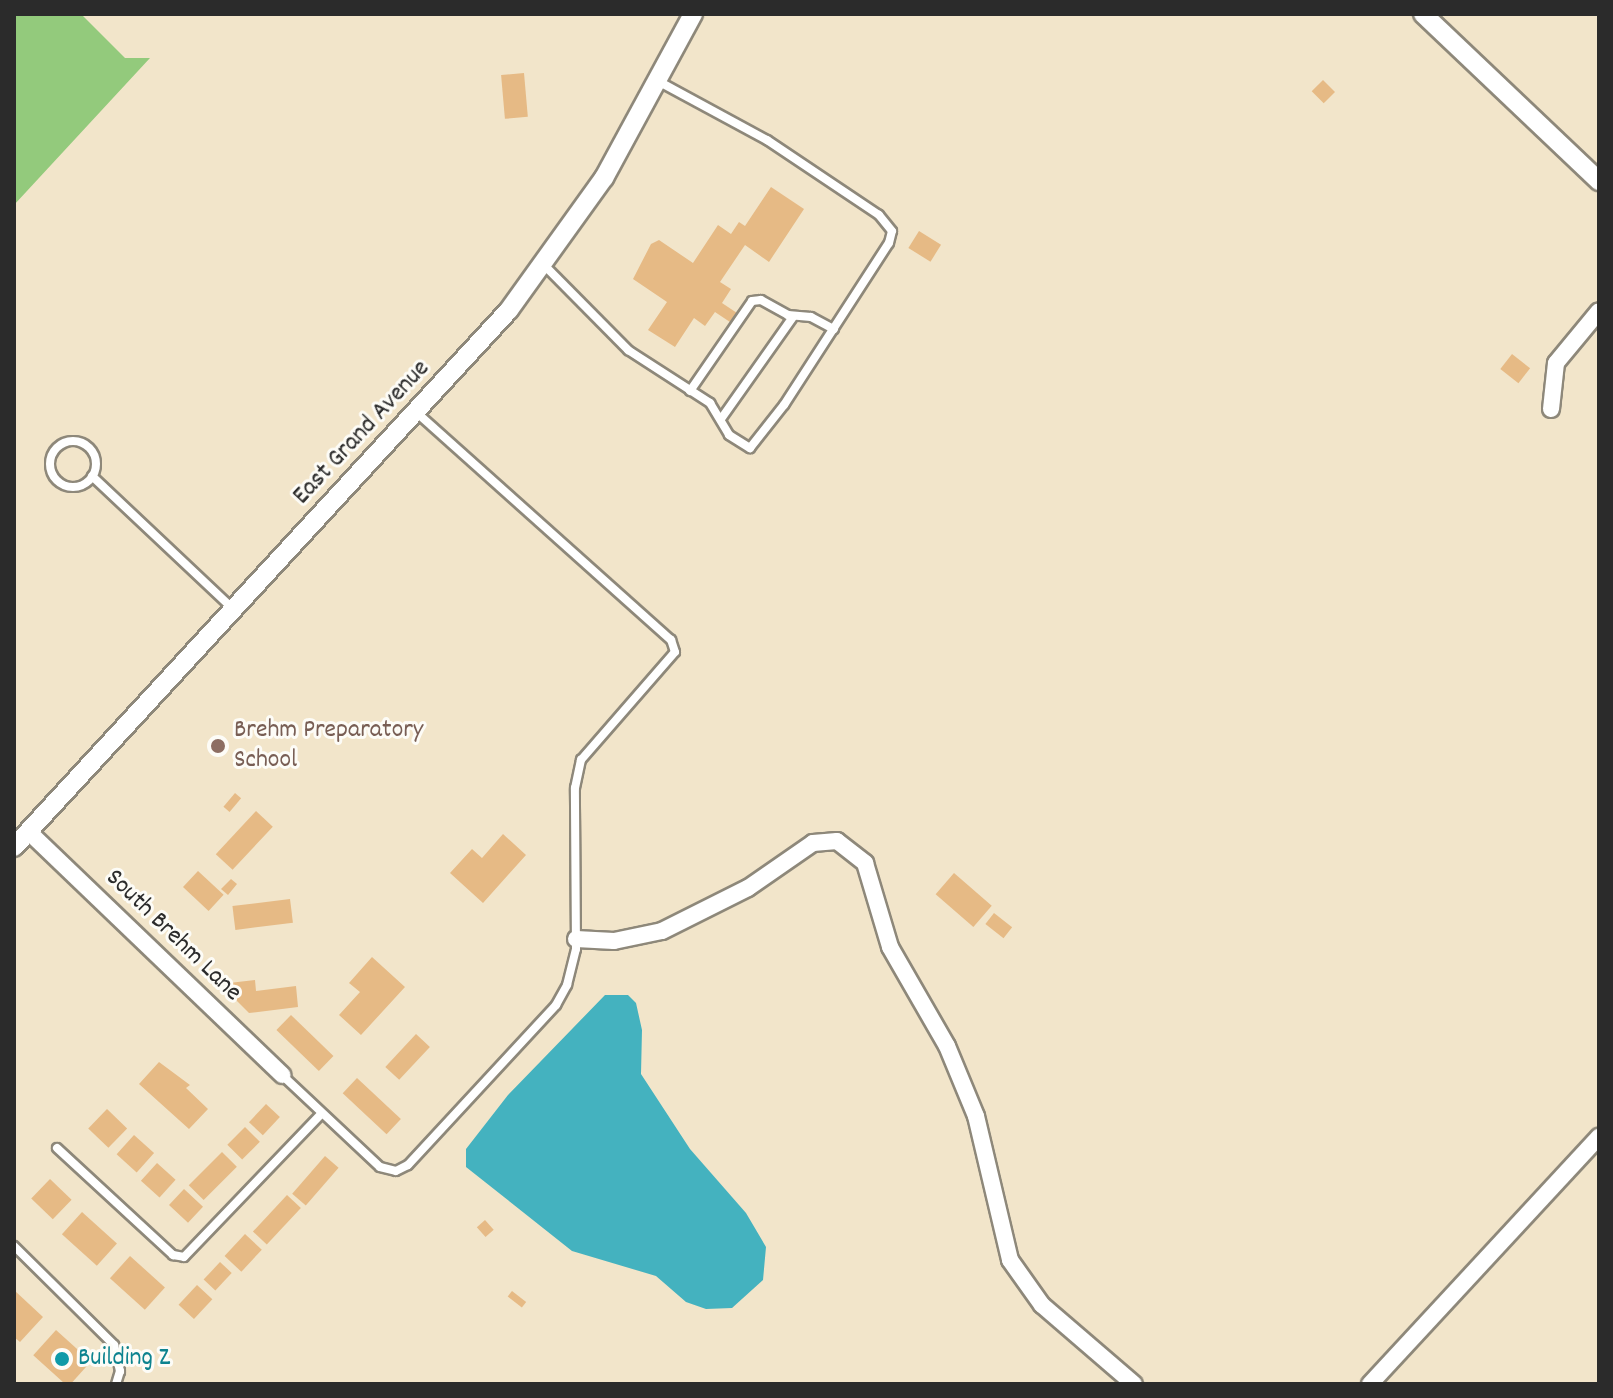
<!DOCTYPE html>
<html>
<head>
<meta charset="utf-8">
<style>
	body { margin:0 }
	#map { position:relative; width:1613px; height:1398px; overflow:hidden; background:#f2e5ca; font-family:Dekko,sans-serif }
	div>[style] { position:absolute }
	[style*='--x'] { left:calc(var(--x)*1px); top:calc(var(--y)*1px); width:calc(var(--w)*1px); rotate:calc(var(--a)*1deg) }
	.green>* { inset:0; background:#93ca7c }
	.water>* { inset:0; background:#44b2bf }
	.building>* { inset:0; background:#e6ba85; transform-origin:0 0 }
	.roads { filter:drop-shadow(2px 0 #8e887a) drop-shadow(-2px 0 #8e887a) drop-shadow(0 2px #8e887a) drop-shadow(0 -2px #8e887a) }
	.service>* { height:8px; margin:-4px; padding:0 4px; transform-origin:4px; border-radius:4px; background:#fff }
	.service>.ring { margin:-4px; padding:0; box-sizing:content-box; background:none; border:8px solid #fff; border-radius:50% }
	.minor>* { height:16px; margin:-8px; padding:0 8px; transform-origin:8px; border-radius:8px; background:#fff }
	.tertiary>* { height:18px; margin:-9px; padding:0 9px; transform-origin:9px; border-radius:9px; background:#fff }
	.dots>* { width:22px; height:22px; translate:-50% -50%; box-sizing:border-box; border:4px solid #fdfcf7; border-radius:50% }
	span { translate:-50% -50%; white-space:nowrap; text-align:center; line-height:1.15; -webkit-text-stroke:6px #fdfcf7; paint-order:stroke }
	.street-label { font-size:26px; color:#2b2b2b }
	.education-label { font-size:26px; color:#785e54 }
	.left { translate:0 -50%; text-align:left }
	.culture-label { font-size:26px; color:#0d838f }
	.frame { position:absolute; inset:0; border:16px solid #2b2b2b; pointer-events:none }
</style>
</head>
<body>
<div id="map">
	<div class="green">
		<i style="clip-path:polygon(14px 14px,81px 14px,125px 58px,150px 58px,14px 205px)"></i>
	</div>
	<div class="water">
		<i style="clip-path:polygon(605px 995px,628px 995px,636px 1003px,642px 1030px,641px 1074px,690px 1149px,746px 1213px,766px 1247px,763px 1280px,732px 1308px,706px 1309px,686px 1302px,656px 1276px,572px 1251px,466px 1167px,466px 1149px,508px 1095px)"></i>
	</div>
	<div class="building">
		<i style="left:524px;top:73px;width:44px;height:23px;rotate:85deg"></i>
		<i style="left:1323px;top:80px;width:17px;height:16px;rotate:45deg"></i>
		<i style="clip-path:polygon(771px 187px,804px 209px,769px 262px,745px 245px,720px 282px,731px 289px,722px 303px,737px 313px,730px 322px,715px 312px,705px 326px,694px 318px,675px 347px,648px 330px,667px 302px,633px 279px,651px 244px,659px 240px,693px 263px,718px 225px,731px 234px,739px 222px,745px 226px)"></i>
		<i style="left:919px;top:231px;width:26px;height:20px;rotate:32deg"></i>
		<i style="left:1512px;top:354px;width:23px;height:19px;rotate:38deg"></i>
		<i style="left:235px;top:793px;width:8px;height:18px;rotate:40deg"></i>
		<i style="left:256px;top:811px;width:23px;height:59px;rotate:43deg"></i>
		<i style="clip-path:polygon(503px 834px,526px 855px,483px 903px,450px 873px,472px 849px,482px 858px)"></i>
		<i style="left:198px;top:871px;width:35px;height:22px;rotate:43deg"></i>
		<i style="left:954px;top:873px;width:50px;height:28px;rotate:41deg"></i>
		<i style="clip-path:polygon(231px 879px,237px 884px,228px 895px,221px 889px)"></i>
		<i style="left:290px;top:899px;width:24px;height:58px;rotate:83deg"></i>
		<i style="left:994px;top:913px;width:23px;height:14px;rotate:38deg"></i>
		<i style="clip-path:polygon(372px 957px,405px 987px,361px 1035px,339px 1015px,360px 992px,349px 983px)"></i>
		<i style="clip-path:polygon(255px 980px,256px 991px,296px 986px,298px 1007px,249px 1013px,230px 994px,229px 983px)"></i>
		<i style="left:291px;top:1015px;width:59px;height:21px;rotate:44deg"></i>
		<i style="left:416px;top:1034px;width:19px;height:45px;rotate:43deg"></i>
		<i style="clip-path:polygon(159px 1062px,190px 1085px,186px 1088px,208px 1109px,189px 1129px,139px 1084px)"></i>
		<i style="left:357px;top:1078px;width:60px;height:21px;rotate:43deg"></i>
		<i style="left:266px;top:1104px;width:19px;height:25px;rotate:43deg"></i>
		<i style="left:107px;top:1109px;width:28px;height:27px;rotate:44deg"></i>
		<i style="left:245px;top:1127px;width:21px;height:25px;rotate:45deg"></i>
		<i style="left:134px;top:1135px;width:27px;height:26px;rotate:42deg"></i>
		<i style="left:222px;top:1152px;width:21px;height:47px;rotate:45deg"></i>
		<i style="left:325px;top:1156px;width:18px;height:50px;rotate:41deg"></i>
		<i style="left:157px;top:1163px;width:25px;height:24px;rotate:42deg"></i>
		<i style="left:50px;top:1179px;width:30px;height:27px;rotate:44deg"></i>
		<i style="left:184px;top:1189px;width:26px;height:22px;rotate:43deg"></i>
		<i style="left:287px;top:1195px;width:19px;height:50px;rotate:43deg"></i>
		<i style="left:82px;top:1212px;width:47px;height:30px;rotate:42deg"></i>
		<i style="left:485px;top:1220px;width:13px;height:11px;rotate:48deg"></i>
		<i style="left:245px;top:1234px;width:23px;height:30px;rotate:43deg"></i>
		<i style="left:130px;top:1256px;width:47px;height:30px;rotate:42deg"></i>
		<i style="left:220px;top:1262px;width:16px;height:24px;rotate:43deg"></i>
		<i style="left:197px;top:1285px;width:21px;height:27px;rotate:43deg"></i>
		<i style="clip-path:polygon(14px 1290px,43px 1317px,20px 1342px,14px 1337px)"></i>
		<i style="left:512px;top:1291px;width:18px;height:7px;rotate:38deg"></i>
		<i style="left:56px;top:1330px;width:47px;height:34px;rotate:42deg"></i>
	</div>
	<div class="roads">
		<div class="service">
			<i style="--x:544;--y:265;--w:120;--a:45.3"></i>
			<i style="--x:628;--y:350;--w:98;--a:32.9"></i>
			<i style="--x:710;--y:403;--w:37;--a:59"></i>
			<i style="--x:729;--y:435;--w:25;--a:32"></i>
			<i style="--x:750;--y:448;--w:55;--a:-51.7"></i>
			<i style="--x:784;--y:405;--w:193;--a:-57.1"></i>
			<i style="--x:889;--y:243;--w:12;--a:-76"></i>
			<i style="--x:892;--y:231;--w:21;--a:-129"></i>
			<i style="--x:879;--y:215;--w:135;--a:-146.2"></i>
			<i style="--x:767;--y:140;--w:124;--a:-151.6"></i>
			<i style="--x:690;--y:391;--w:109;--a:-55.4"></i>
			<i style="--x:752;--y:301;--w:9;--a:-6"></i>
			<i style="--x:761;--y:300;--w:31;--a:29"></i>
			<i style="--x:788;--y:315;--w:23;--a:5"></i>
			<i style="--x:811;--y:317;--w:26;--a:28"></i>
			<i style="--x:721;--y:419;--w:125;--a:-54.8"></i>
			<i class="ring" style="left:50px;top:441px;width:38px;height:38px"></i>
			<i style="--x:92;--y:476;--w:192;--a:43.3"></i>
			<i style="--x:282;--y:1075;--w:134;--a:43.2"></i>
			<i style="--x:380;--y:1167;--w:16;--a:14"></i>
			<i style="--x:396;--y:1171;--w:13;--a:-27"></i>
			<i style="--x:408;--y:1165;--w:218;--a:-47.2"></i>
			<i style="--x:556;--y:1005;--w:23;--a:-61"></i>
			<i style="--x:567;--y:985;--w:37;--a:-76"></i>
			<i style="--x:576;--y:949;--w:161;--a:-90.4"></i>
			<i style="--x:575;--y:788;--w:29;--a:-78"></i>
			<i style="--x:581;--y:760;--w:143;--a:-49"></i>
			<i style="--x:675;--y:652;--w:13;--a:-108"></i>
			<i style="--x:671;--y:640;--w:341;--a:-138.2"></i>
			<i style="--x:57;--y:1148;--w:158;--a:42.7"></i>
			<i style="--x:173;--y:1255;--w:11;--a:10"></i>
			<i style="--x:184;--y:1257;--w:199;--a:-46.2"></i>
			<i style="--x:14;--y:1246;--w:141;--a:44.7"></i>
			<i style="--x:114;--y:1345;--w:27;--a:77"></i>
			<i style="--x:120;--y:1371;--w:14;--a:107"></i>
		</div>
		<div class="minor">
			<i style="--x:1551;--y:409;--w:46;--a:-83.8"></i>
			<i style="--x:1556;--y:363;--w:67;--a:-50.4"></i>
			<i style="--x:29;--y:832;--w:351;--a:43.8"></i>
			<i style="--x:576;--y:939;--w:38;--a:3"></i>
			<i style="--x:614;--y:941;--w:49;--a:-11.8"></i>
			<i style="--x:662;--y:931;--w:96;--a:-26.6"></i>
			<i style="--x:748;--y:888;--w:79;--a:-34.7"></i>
			<i style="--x:813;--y:843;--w:24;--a:-5"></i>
			<i style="--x:837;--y:841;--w:36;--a:38"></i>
			<i style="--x:865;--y:863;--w:88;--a:73.4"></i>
			<i style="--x:890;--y:947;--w:114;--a:60.1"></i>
			<i style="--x:947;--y:1046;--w:76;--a:67.5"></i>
			<i style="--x:976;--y:1116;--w:148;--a:76.7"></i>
			<i style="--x:1010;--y:1260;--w:55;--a:54.6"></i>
			<i style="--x:1042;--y:1305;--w:121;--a:40.7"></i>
			<i style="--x:1370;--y:1384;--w:337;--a:-47.2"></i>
		</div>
		<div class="tertiary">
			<i style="--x:1423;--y:14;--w:243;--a:43.5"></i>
			<i style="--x:14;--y:847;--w:730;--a:-47.33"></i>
			<i style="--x:509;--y:310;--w:163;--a:-54.3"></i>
			<i style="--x:604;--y:178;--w:187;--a:-61.5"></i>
		</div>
	</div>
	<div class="dots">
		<i style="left:218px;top:746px;background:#8d6e63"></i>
		<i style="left:62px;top:1359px;background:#0f9aa8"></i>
	</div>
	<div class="street-label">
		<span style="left:362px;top:433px;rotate:-47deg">East Grand Avenue</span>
		<span style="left:173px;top:936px;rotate:44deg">South Brehm Lane</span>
	</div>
	<div class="education-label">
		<span class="left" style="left:234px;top:746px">Brehm Preparatory<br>School</span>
	</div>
	<div class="culture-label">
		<span class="left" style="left:78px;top:1359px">Building Z</span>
	</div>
	<div class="frame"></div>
</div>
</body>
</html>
